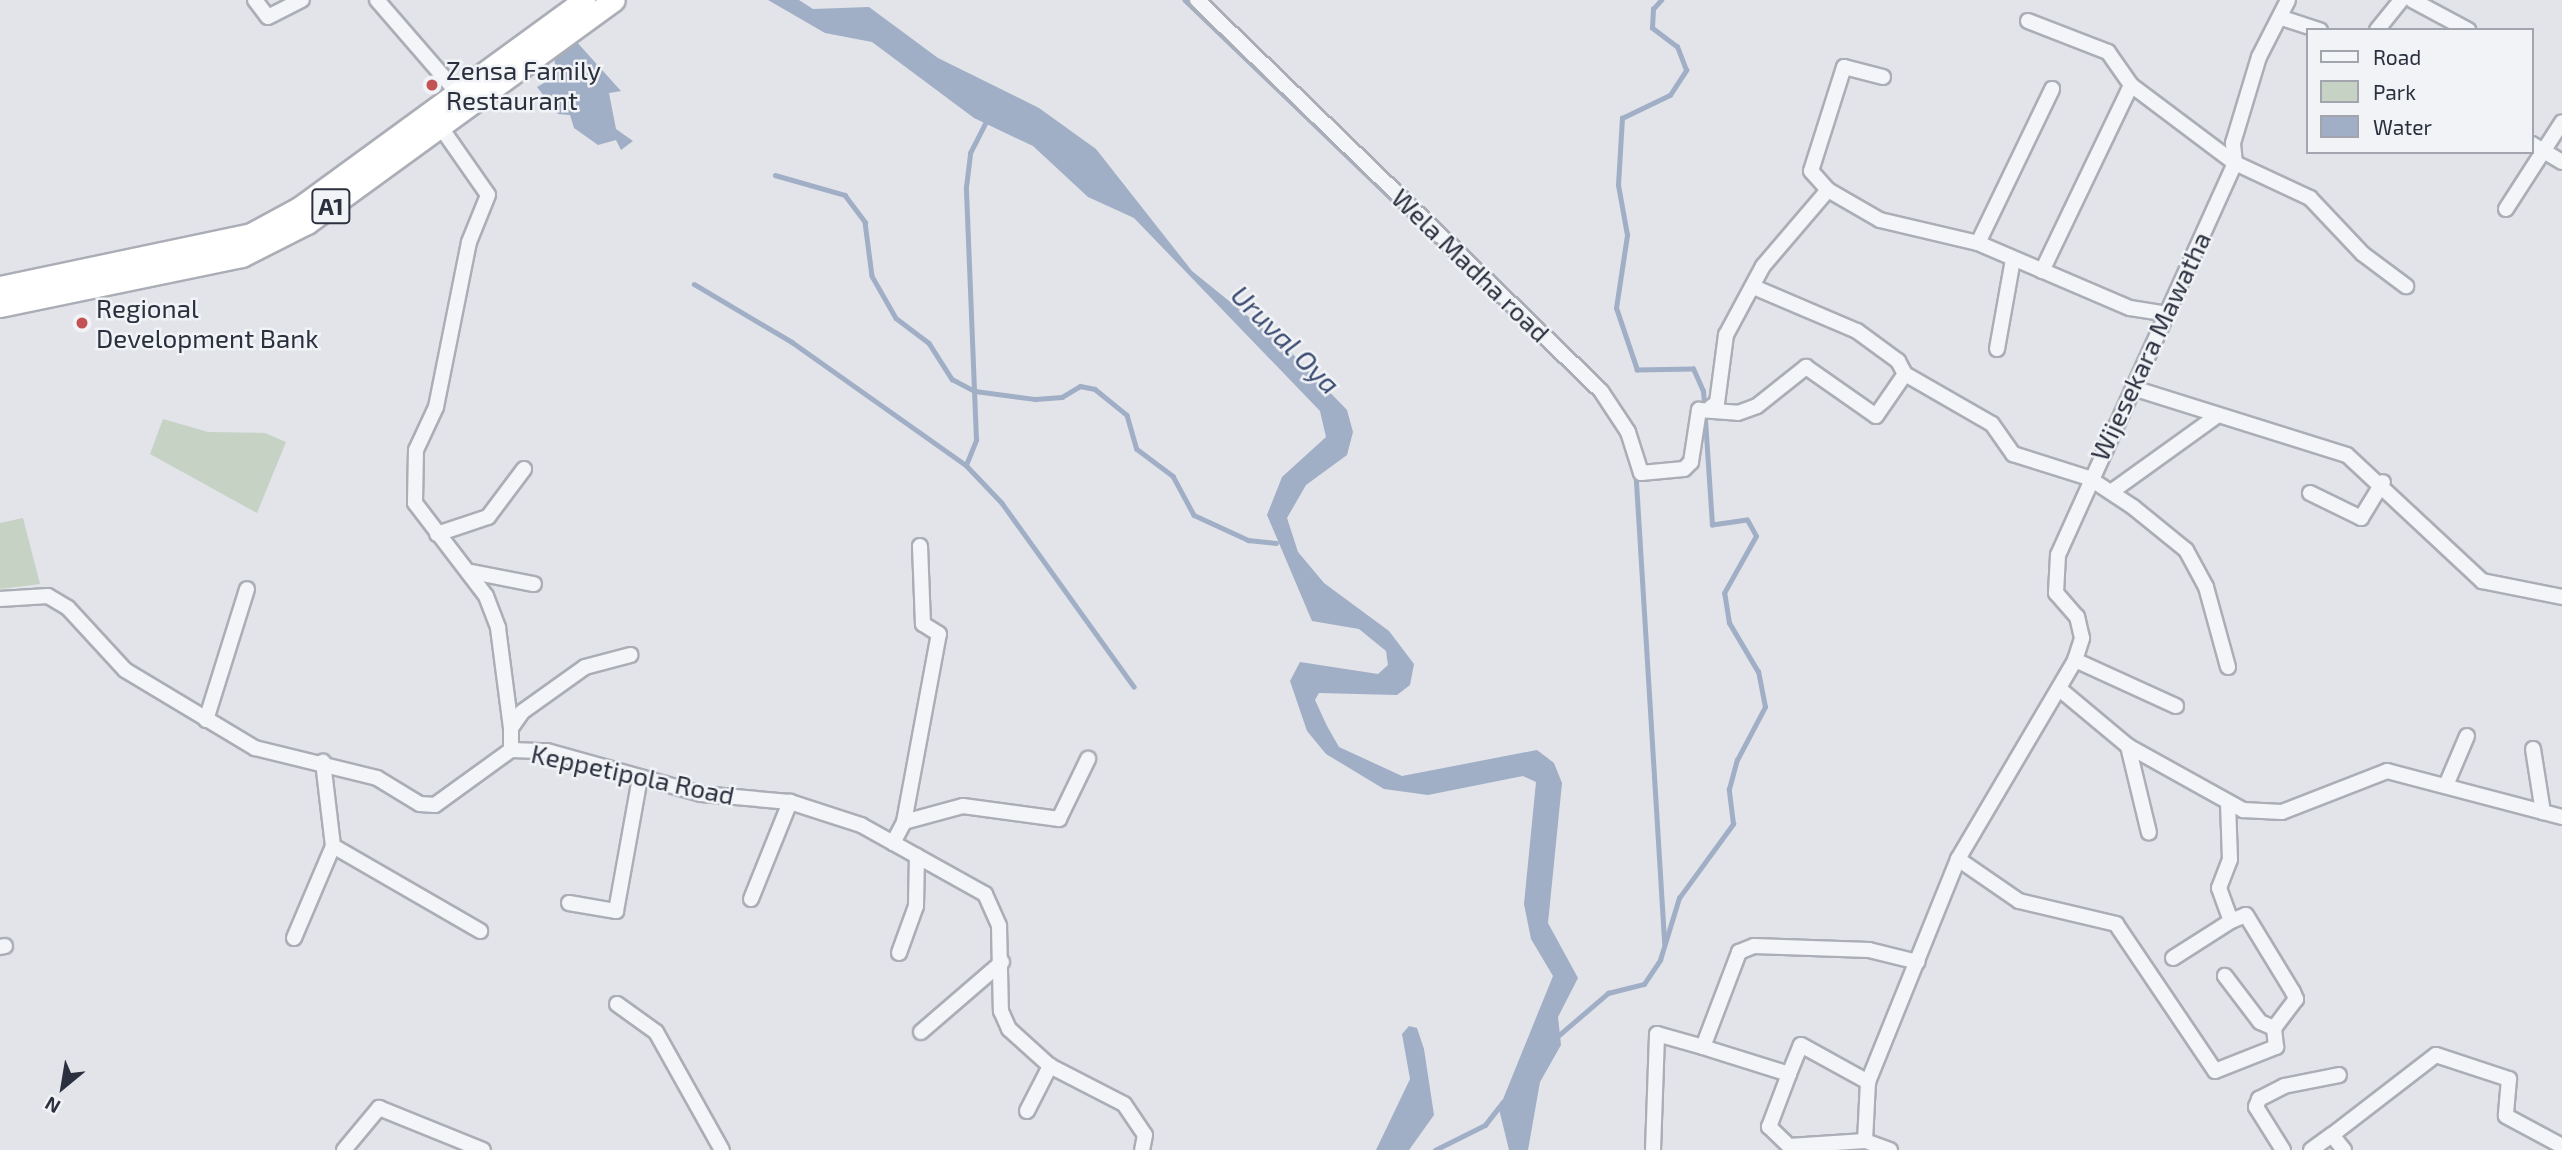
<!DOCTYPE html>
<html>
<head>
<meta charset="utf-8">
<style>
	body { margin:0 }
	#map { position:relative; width:2562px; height:1150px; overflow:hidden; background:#e2e4e9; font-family:"Exo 2",sans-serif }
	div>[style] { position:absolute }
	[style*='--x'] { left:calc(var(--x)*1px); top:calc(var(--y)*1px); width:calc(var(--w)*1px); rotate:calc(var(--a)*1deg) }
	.green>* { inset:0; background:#c5d2c4 }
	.water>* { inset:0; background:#a0aec6 }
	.stream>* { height:4.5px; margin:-2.25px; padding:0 2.25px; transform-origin:2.25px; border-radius:2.25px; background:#a0aec6 }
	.roads { filter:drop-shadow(2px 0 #abaeb6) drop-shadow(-2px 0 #abaeb6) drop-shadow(0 2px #abaeb6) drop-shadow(0 -2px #abaeb6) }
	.minor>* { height:14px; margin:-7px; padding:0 7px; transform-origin:7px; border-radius:7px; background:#f4f5f8 }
	.highway>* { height:21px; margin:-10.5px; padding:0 10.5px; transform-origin:10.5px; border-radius:10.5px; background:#fff }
	.dots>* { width:19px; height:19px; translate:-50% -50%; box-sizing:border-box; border:4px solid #f1f3f6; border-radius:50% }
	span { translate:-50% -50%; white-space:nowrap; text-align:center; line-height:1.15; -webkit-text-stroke:5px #f1f3f6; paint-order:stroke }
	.shield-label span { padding:2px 5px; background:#f1f3f6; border:2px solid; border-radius:5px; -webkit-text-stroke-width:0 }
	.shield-label { font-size:24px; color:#2b303f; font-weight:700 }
	.poi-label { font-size:26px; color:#2b303f }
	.left { translate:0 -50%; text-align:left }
	.street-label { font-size:26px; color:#2b303f }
	.water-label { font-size:28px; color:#394b70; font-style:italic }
	.legend { position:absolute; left:2306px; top:28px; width:228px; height:126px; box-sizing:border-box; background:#f1f3f6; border:2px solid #a2a5ad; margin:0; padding:9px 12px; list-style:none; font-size:21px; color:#2b303f }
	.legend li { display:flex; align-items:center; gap:14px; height:35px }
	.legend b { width:35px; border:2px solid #a2a5ad }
	.north { position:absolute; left:28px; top:1052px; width:70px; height:70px; -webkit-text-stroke:5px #f1f3f6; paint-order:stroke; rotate:210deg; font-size:19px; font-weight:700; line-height:28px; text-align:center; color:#2b303f }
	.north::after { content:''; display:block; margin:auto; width:24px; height:32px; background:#2b303f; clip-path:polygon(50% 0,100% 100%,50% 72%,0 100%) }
</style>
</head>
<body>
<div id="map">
	<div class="green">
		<i style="clip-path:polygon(163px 419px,208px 432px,265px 433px,286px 442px,257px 513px,150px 454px)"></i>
		<i style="clip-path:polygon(23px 518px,40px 584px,0 589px,0 523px)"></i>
	</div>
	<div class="water">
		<i style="clip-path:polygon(768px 0,799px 0,813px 9px,869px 7px,938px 58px,1039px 108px,1096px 149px,1192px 271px,1287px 348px,1347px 410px,1353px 432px,1347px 455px,1306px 485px,1287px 518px,1298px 552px,1324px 583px,1389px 631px,1414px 664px,1410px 685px,1397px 695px,1319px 693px,1315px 700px,1327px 726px,1339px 747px,1402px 776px,1537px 750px,1554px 763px,1562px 783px,1548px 923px,1578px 978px,1558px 1017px,1561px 1045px,1540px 1082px,1528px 1150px,1509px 1150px,1499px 1109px,1553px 976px,1531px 939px,1524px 904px,1536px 782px,1523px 776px,1428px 795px,1384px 789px,1326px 754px,1307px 731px,1290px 681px,1300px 662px,1378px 674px,1388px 665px,1386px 651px,1359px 629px,1312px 621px,1267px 515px,1282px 477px,1326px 437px,1320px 411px,1134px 218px,1088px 197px,1033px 146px,974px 118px,872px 42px,825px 33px)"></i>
		<i style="clip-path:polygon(575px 40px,621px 91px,609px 93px,616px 129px,633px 141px,621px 150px,616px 140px,598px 145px,574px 128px,570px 115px,558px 114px,537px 87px,556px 76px,554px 54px)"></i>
		<i style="clip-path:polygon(1409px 1026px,1417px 1028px,1424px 1049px,1434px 1115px,1409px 1150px,1376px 1150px,1410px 1079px,1402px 1034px)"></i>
	</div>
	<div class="stream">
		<i style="--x:1185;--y:0;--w:414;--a:43.9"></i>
		<i style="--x:775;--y:175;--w:73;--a:15.9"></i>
		<i style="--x:845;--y:195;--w:34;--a:53"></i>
		<i style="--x:865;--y:222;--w:54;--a:82.6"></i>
		<i style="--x:872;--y:276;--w:48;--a:60.3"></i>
		<i style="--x:896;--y:318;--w:41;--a:37.1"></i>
		<i style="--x:929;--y:343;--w:43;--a:57.4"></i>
		<i style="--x:952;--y:379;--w:26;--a:28"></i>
		<i style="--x:975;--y:391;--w:61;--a:7.6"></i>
		<i style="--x:1035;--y:399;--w:27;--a:-4"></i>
		<i style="--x:1062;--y:397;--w:21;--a:-31"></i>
		<i style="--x:1080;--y:386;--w:15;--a:11"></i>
		<i style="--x:1095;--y:389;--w:41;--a:39.1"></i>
		<i style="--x:1127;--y:415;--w:35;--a:74"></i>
		<i style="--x:1137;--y:449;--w:45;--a:36.9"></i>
		<i style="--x:1173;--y:476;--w:44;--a:61.7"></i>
		<i style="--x:1194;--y:515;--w:60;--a:24.8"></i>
		<i style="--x:1248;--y:540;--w:28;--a:6"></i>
		<i style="--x:694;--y:284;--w:114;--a:30.6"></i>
		<i style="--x:792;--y:342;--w:213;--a:35.3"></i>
		<i style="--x:966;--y:465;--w:52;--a:46.5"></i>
		<i style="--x:1002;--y:503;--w:226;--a:54.3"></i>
		<i style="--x:1550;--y:351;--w:54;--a:44.3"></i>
		<i style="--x:966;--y:465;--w:27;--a:-68"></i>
		<i style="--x:976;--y:440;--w:253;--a:-92.3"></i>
		<i style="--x:966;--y:187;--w:34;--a:-83"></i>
		<i style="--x:970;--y:153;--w:33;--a:-63"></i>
		<i style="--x:1636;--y:474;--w:470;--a:86.5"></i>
		<i style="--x:1558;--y:1036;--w:66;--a:-40.7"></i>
		<i style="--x:1608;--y:993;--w:37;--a:-14"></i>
		<i style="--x:1644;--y:984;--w:29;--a:-56"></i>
		<i style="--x:1660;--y:960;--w:65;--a:-73"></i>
		<i style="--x:1679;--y:898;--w:92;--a:-53.9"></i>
		<i style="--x:1733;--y:824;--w:35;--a:-97"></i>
		<i style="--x:1729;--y:789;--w:30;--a:-75"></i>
		<i style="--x:1737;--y:760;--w:60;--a:-62.2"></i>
		<i style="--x:1765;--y:707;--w:36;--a:-101"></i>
		<i style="--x:1758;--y:672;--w:57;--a:-120.6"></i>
		<i style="--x:1729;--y:623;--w:30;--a:-99"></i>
		<i style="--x:1724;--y:593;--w:65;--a:-60.7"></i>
		<i style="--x:1756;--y:536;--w:18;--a:-119"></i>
		<i style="--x:1747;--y:520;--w:35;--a:172"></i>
		<i style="--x:1712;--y:525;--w:134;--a:-93.8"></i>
		<i style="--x:1703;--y:391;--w:24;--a:-114"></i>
		<i style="--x:1693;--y:369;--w:56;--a:179"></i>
		<i style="--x:1637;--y:370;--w:65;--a:-108.7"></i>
		<i style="--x:1616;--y:308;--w:74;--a:-81.4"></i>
		<i style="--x:1627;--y:235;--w:51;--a:-100.2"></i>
		<i style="--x:1618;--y:185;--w:67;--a:-86.6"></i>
		<i style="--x:1622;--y:118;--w:53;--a:-25.6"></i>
		<i style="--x:1670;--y:95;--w:30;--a:-57"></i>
		<i style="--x:1686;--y:70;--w:25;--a:-111"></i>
		<i style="--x:1677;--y:47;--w:31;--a:-143"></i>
		<i style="--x:1652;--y:28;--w:19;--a:-87"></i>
		<i style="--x:1653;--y:9;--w:12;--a:-48"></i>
		<i style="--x:1435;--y:1150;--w:56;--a:-26.6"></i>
		<i style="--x:1485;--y:1125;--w:29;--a:-52"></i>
	</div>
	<div class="roads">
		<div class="minor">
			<i style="--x:255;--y:0;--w:21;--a:53"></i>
			<i style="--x:268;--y:17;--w:38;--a:-27"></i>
			<i style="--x:377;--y:0;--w:130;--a:49.1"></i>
			<i style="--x:1197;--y:0;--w:562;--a:44.06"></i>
			<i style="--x:1601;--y:391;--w:49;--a:56.6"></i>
			<i style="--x:1628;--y:432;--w:43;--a:72.4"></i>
			<i style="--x:1641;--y:473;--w:43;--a:-5.3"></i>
			<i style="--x:1684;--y:469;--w:10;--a:-45"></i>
			<i style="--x:1691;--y:462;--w:53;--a:-81.3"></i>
			<i style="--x:1699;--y:410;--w:39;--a:4"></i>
			<i style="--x:1738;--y:413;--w:20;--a:-20"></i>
			<i style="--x:1757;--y:406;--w:63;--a:-38.5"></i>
			<i style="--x:1806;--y:367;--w:85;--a:35"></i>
			<i style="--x:1876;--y:416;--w:51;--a:-55.4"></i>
			<i style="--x:2412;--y:0;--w:64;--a:28.2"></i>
			<i style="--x:2282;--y:18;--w:40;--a:18"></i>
			<i style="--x:2028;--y:21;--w:86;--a:21.2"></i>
			<i style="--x:2108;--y:52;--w:40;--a:55.1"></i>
			<i style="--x:2131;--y:85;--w:130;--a:36.9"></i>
			<i style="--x:2235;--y:163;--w:83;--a:25"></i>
			<i style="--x:2310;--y:198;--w:77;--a:46.6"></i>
			<i style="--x:2363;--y:254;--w:54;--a:36.7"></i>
			<i style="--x:2377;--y:30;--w:38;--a:-51"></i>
			<i style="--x:1883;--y:77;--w:40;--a:-165.6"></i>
			<i style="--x:1844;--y:67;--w:109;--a:107.6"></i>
			<i style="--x:1811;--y:171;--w:25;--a:48"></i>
			<i style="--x:1828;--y:190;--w:60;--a:30"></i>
			<i style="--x:1880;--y:220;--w:101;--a:13.2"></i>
			<i style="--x:1978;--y:243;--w:165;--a:23.2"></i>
			<i style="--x:2130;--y:308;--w:33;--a:9"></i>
			<i style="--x:442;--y:129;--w:80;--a:55.1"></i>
			<i style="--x:488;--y:195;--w:51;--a:112"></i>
			<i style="--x:469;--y:242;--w:168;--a:101.3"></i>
			<i style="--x:436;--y:407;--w:47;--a:114.9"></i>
			<i style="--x:416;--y:450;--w:53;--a:91.1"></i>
			<i style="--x:415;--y:503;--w:117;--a:52.6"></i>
			<i style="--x:486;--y:596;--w:34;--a:69"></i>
			<i style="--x:498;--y:628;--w:101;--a:82.6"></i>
			<i style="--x:2532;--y:144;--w:35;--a:31"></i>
			<i style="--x:2506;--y:209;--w:103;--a:-57.2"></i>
			<i style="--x:1978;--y:243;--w:171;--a:-64.3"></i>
			<i style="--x:2042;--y:271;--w:206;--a:-64.4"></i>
			<i style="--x:1756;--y:288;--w:110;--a:23.1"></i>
			<i style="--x:1857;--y:331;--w:51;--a:36.2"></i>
			<i style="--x:1898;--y:361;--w:15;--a:62"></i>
			<i style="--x:1905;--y:374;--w:100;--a:29.9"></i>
			<i style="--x:1992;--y:424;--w:37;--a:55"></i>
			<i style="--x:2013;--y:454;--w:80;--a:17.5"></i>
			<i style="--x:2089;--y:478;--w:53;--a:33.4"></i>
			<i style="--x:2133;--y:507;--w:68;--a:39.1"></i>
			<i style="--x:2186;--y:550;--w:42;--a:61.6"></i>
			<i style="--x:2206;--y:587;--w:83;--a:74.6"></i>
			<i style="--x:1997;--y:349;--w:91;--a:-79.9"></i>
			<i style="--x:2133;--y:388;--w:224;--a:17.4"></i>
			<i style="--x:2347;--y:455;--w:185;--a:43"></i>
			<i style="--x:2482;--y:581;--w:82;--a:11.3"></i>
			<i style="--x:1711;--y:407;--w:7;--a:-34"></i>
			<i style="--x:1717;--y:403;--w:69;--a:-82.5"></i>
			<i style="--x:1726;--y:335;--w:78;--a:-61.8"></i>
			<i style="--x:1763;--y:266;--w:100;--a:-49.5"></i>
			<i style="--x:2111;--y:492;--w:127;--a:-35.7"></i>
			<i style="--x:2310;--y:493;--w:57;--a:26.1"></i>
			<i style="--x:2361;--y:518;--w:42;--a:-58.6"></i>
			<i style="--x:437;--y:534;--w:54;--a:-18.4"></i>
			<i style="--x:488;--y:517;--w:60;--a:-53.1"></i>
			<i style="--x:472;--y:572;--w:63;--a:11"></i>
			<i style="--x:0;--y:599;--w:48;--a:-3.6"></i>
			<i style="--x:48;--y:596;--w:23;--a:31"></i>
			<i style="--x:68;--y:608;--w:84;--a:47.4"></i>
			<i style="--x:125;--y:670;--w:152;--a:31"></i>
			<i style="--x:255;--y:748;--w:126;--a:13.8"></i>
			<i style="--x:377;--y:778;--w:50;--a:31.2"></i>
			<i style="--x:420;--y:804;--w:15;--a:4"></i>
			<i style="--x:435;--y:805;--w:94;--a:-35.9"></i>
			<i style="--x:511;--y:750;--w:36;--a:2"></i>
			<i style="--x:547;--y:751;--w:160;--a:15.6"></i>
			<i style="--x:701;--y:794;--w:89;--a:5.1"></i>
			<i style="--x:790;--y:802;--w:75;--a:17.9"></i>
			<i style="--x:861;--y:825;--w:142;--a:29.1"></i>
			<i style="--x:985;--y:894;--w:35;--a:66"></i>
			<i style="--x:999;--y:926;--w:85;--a:88.7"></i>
			<i style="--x:1001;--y:1011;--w:20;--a:66"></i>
			<i style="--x:1009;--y:1029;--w:55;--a:42.1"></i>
			<i style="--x:1050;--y:1066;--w:83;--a:27.2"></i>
			<i style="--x:1124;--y:1104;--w:37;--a:56"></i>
			<i style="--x:1145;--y:1135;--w:15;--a:101"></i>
			<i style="--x:2075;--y:660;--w:111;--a:24.5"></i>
			<i style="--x:2062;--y:691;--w:86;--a:39.8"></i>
			<i style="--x:2128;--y:746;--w:132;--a:29.1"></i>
			<i style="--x:2243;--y:810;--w:39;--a:3"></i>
			<i style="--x:2282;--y:812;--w:113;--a:-21.3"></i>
			<i style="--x:2387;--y:771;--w:181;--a:14.7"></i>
			<i style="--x:206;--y:720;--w:137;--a:-72.6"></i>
			<i style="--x:2128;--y:746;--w:89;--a:76.4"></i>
			<i style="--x:2533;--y:749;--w:64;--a:81"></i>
			<i style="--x:511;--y:750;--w:22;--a:-90"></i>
			<i style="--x:511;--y:728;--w:19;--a:-55"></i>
			<i style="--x:522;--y:712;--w:77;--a:-35.5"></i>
			<i style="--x:585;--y:667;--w:47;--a:-14.9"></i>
			<i style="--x:2447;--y:783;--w:51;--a:-66.9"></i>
			<i style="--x:904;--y:822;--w:61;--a:-15.2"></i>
			<i style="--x:963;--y:806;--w:97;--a:7.7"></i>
			<i style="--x:1059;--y:819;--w:67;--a:-64.2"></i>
			<i style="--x:893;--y:843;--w:24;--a:-62"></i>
			<i style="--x:904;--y:822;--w:191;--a:-79.5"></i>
			<i style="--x:939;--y:634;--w:19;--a:-148"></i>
			<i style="--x:923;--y:624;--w:78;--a:-92.2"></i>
			<i style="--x:333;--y:846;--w:170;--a:30"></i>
			<i style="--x:1958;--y:859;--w:74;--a:34.5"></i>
			<i style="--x:2019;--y:901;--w:100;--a:13.3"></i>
			<i style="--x:2116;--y:924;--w:177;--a:56"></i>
			<i style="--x:2215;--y:1071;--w:66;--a:-21.5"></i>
			<i style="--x:2276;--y:1047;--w:19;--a:-96"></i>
			<i style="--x:2274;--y:1028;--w:15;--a:-157"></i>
			<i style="--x:2260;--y:1022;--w:58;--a:-127.3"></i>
			<i style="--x:751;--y:899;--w:105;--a:-68.1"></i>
			<i style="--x:569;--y:903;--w:48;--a:9.7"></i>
			<i style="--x:616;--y:911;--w:135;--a:-79.8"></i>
			<i style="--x:2231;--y:921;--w:16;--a:-22"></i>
			<i style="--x:2246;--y:915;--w:90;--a:58.6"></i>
			<i style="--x:2293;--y:992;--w:8;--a:67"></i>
			<i style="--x:2296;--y:999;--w:36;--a:127"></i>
			<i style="--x:294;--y:938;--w:100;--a:-67"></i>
			<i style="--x:333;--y:846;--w:85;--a:-96.8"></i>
			<i style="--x:0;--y:947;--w:5;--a:-11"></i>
			<i style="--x:899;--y:953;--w:50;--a:-70.1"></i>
			<i style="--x:916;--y:906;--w:50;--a:-88.9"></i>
			<i style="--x:2173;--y:958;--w:69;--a:-32.5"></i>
			<i style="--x:2231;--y:921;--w:35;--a:-110"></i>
			<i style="--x:2219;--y:888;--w:30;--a:-69"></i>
			<i style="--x:2230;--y:860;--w:56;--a:-92"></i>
			<i style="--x:617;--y:1004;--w:48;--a:35.7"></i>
			<i style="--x:656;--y:1032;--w:135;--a:60.8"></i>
			<i style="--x:921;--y:1032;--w:107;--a:-40.8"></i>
			<i style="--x:1789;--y:1074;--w:31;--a:-68"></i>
			<i style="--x:1801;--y:1045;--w:77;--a:28.9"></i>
			<i style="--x:1027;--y:1111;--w:51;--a:-62.9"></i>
			<i style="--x:1865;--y:1141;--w:76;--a:176.2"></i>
			<i style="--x:1789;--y:1146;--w:28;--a:-136"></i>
			<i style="--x:1769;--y:1127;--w:57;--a:-69.3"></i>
			<i style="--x:1789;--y:1074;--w:90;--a:-162.6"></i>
			<i style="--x:1703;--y:1047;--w:102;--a:-69.2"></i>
			<i style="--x:1739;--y:952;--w:16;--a:-22"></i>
			<i style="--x:1754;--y:946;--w:115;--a:2"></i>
			<i style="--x:1869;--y:950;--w:50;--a:13.8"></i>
			<i style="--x:344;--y:1150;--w:55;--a:-50.2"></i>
			<i style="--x:379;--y:1108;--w:112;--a:22"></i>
			<i style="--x:1653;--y:1150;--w:116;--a:-88"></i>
			<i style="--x:1657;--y:1034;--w:48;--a:15.8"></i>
			<i style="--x:1890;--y:1150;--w:27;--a:-160"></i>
			<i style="--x:1865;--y:1141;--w:59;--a:-87.1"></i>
			<i style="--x:1868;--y:1082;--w:240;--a:-68"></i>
			<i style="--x:1958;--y:859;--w:231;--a:-59.5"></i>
			<i style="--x:2075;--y:660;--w:23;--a:-72"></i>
			<i style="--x:2082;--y:638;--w:22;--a:-103"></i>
			<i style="--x:2077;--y:617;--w:32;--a:-131"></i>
			<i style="--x:2056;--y:593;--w:38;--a:-87"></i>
			<i style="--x:2058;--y:555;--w:430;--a:-65.7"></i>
			<i style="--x:2235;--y:163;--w:20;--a:-96"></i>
			<i style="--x:2233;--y:143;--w:90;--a:-73.2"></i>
			<i style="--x:2259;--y:57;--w:64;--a:-63"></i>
			<i style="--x:2283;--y:1150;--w:51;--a:-122.1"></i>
			<i style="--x:2256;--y:1107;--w:9;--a:-69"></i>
			<i style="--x:2259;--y:1099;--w:28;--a:-27"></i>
			<i style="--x:2284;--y:1086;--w:56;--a:-11.3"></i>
			<i style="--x:2311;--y:1150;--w:26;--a:-36"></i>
			<i style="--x:2344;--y:1150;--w:19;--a:-129"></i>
			<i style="--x:2332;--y:1135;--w:131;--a:-37.6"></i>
			<i style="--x:2436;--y:1055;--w:77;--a:18.2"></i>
			<i style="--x:2509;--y:1079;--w:37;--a:95"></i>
			<i style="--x:2506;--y:1116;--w:64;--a:28.2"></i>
		</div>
		<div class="highway">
			<i style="--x:0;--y:287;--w:257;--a:-11.9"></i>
			<i style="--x:251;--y:234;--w:55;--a:-28.4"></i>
			<i style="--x:299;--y:208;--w:353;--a:-36.1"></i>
			<i style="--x:0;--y:306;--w:247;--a:-11.7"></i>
			<i style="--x:242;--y:256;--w:73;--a:-26.9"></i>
			<i style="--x:307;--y:223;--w:379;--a:-36"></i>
		</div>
	</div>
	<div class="dots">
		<i style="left:432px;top:85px;background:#c35255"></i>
		<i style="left:82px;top:323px;background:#c35255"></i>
	</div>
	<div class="shield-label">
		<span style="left:331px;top:206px">A1</span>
	</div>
	<div class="poi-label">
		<span class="left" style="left:446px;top:85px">Zensa Family<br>Restaurant</span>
		<span class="left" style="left:96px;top:323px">Regional<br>Development Bank</span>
	</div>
	<div class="street-label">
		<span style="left:1471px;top:265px;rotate:44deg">Wela Madha road</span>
		<span style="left:2150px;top:346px;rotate:-65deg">Wijesekara Mawatha</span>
		<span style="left:633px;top:774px;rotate:12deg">Keppetipola Road</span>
	</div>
	<div class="water-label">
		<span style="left:1286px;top:339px;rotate:45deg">Uruval Oya</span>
	</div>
	<ul class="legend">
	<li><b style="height:9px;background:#f4f5f8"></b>Road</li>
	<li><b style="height:19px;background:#c5d2c4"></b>Park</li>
	<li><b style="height:19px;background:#a0aec6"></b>Water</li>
	</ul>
	<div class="north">N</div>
</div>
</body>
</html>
